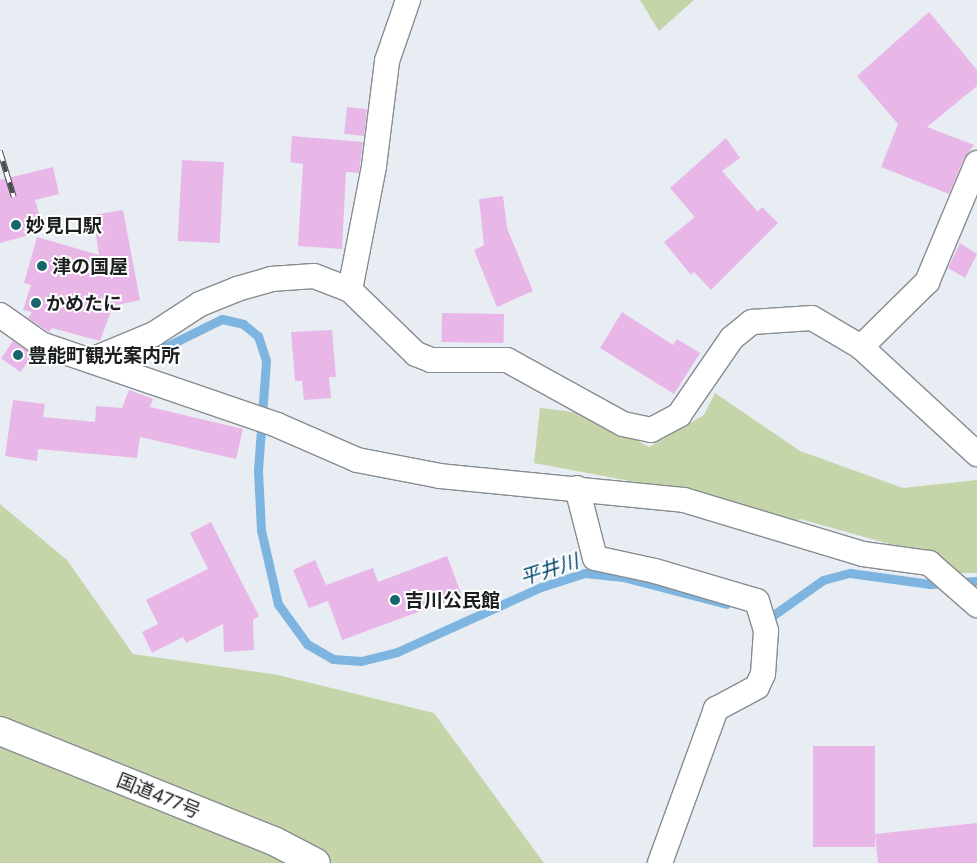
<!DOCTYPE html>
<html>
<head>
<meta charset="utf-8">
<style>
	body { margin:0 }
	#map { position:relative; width:977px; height:863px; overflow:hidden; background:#e7edf2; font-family:Commissioner,"Noto Sans JP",sans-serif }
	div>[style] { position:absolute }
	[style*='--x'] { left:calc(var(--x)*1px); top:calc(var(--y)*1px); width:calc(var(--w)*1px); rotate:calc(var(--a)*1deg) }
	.green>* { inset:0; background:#c5d4a9 }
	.stream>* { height:9px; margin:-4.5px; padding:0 4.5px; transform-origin:4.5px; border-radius:4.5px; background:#7eb5e0 }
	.building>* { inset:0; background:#e8b7e8; transform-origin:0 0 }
	.roads { filter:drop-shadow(1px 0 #868c90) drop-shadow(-1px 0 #868c90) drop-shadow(0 1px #868c90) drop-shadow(0 -1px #868c90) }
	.street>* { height:24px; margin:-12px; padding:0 12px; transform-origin:12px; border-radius:12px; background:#fff }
	.highway>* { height:28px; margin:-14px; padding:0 14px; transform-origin:14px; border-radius:14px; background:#fff }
	.rail>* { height:5.5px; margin-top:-2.75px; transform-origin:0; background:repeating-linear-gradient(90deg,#fff 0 11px,#4b4e50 0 22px); box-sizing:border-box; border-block:1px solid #4b4e50 }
	.dots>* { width:14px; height:14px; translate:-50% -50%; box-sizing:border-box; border:2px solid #fff; border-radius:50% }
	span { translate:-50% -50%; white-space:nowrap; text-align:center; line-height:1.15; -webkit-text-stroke:4px #fff; paint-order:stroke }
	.poi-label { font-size:19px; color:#1b1e1f; font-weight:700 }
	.left { translate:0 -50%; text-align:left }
	.street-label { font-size:19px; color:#1b1e1f }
	.water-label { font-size:20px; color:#00466e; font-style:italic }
</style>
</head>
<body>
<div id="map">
	<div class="green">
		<i style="clip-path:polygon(640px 0,694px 0,659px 31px)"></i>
		<i style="clip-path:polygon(715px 393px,800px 451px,903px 488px,977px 480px,977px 573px,955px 573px,936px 557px,800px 519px,792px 523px,705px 495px,534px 463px,540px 408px,589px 414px,649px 447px,704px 415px)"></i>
		<i style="clip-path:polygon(0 504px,67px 560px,133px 654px,278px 675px,434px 713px,544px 863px,0 863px)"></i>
	</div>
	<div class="stream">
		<i style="--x:145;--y:357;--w:86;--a:-26.3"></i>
		<i style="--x:222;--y:319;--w:22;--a:13"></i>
		<i style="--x:243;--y:324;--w:19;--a:39"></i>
		<i style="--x:258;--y:336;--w:26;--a:72"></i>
		<i style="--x:266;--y:361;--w:110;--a:94.2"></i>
		<i style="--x:258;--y:471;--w:59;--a:87.1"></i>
		<i style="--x:261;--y:530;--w:76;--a:77.1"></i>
		<i style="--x:278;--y:604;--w:49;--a:54.1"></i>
		<i style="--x:307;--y:644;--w:30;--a:30"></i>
		<i style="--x:333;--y:659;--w:28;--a:4"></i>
		<i style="--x:361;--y:661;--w:37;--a:-14"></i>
		<i style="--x:397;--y:652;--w:158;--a:-24.3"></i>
		<i style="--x:541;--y:587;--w:46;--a:-17.7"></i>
		<i style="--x:585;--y:573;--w:38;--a:6"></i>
		<i style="--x:623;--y:577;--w:107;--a:14.6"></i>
		<i style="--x:764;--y:614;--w:8;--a:14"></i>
		<i style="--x:772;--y:616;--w:62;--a:-35.2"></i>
		<i style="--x:823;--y:580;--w:28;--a:-15"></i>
		<i style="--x:850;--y:573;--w:81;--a:7.8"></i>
		<i style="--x:930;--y:584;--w:47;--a:-3.7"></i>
	</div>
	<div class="building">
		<i style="clip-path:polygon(929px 12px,977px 70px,977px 86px,927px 127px,974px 145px,964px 158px,949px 194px,881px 167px,898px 124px,857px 76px)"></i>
		<i style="left:347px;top:107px;width:20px;height:27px;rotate:6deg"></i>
		<i style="clip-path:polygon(292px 136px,363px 142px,359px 173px,346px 172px,342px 249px,298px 246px,303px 164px,290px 162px)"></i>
		<i style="clip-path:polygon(726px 138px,740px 158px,722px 171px,758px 212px,762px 207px,778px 223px,711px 290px,694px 272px,691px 275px,664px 242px,695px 217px,670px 188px)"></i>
		<i style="left:182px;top:160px;width:42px;height:81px;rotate:3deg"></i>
		<i style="clip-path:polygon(53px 167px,59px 194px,35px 200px,44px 231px,0 243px,0 180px)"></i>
		<i style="clip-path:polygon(503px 196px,507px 228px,533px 291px,497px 307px,474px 250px,484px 245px,479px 199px)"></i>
		<i style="clip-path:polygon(123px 210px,140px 300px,113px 306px,100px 341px,52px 328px,49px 332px,28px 318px,32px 312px,23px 310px,31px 285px,24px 283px,37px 237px,99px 255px,93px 215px)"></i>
		<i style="clip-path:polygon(960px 243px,977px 254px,965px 278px,948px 268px)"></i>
		<i style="clip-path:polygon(622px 312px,673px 345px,677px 339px,700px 353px,674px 394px,600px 348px)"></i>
		<i style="left:442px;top:313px;width:62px;height:29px;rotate:1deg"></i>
		<i style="clip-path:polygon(332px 330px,336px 377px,329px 377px,331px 398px,304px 400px,302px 381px,295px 381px,291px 332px)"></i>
		<i style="left:13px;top:341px;width:24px;height:21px;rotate:35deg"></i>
		<i style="clip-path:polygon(129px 390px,153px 399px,150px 407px,243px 429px,236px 459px,140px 437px,137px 458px,38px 449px,37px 461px,5px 456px,13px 400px,45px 404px,43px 417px,95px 422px,96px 406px,122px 408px)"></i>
		<i style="clip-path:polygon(211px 522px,259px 616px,253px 620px,254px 650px,224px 652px,223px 624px,186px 643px,183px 637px,152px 653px,142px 632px,158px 624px,146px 600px,208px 569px,190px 533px)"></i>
		<i style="clip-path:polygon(447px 556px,462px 596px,342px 640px,328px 601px,309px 608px,293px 570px,315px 560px,326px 585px,373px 568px,378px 582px)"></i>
		<i style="left:813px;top:746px;width:62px;height:101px"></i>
		<i style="clip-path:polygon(977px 823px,977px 863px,878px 863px,875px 834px)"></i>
	</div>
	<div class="roads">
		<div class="street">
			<i style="--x:350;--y:290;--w:126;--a:-79"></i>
			<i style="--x:374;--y:166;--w:106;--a:-82.9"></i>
			<i style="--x:387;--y:61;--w:65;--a:-71"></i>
			<i style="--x:0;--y:315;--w:50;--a:35.3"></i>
			<i style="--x:41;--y:344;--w:250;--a:18.9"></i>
			<i style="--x:277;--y:425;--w:87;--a:23.6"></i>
			<i style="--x:357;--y:460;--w:85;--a:10.9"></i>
			<i style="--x:440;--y:476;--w:245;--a:5.6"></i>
			<i style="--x:684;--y:500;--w:187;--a:16.8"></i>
			<i style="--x:863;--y:554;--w:67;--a:7.8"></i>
			<i style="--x:929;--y:563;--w:64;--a:41.2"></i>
			<i style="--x:861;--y:347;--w:93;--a:-44.6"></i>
			<i style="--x:927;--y:282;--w:129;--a:-67.2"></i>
			<i style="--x:91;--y:360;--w:68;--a:-22.4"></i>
			<i style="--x:154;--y:334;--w:55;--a:-33.1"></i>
			<i style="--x:200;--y:304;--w:40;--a:-22"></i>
			<i style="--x:237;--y:289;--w:35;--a:-16"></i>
			<i style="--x:271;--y:279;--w:43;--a:-4"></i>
			<i style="--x:314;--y:276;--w:39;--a:21"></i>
			<i style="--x:350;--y:290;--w:92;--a:44.1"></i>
			<i style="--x:416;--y:354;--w:16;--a:22"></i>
			<i style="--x:431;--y:360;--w:76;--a:0"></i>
			<i style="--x:507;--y:360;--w:132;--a:28.9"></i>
			<i style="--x:623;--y:424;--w:29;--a:12"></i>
			<i style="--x:651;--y:430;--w:32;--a:-28"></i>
			<i style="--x:679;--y:415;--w:93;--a:-55.5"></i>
			<i style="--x:732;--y:338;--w:26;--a:-39"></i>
			<i style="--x:752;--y:322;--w:60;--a:-3.8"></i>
			<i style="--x:812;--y:318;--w:57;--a:30.6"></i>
			<i style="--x:861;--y:347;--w:158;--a:42.7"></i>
			<i style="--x:577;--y:488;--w:72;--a:75.6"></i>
			<i style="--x:595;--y:558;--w:61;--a:12.2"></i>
			<i style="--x:655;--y:571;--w:106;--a:16.4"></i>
			<i style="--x:757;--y:601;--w:31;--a:73"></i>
			<i style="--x:766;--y:631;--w:43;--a:94"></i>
			<i style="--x:763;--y:674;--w:14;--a:115"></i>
			<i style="--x:757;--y:687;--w:47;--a:151.8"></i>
			<i style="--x:716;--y:709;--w:164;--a:110"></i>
		</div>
		<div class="highway">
			<i style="--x:0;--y:731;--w:295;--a:21.9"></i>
			<i style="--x:274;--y:841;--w:47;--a:27.6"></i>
		</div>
	</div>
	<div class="rail">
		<i style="--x:0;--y:151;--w:48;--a:73.1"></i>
	</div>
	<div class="dots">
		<i style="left:16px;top:225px;background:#18666d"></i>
		<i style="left:42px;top:266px;background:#18666d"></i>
		<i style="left:36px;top:303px;background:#18666d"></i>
		<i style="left:18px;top:355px;background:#18666d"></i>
		<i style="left:395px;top:600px;background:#18666d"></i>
	</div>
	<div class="poi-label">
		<span class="left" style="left:26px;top:225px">妙見口駅</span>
		<span class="left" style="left:52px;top:266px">津の国屋</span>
		<span class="left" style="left:46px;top:303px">かめたに</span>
		<span class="left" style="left:28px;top:355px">豊能町観光案内所</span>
		<span class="left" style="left:405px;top:600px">吉川公民館</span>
	</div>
	<div class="street-label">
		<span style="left:159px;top:795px;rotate:22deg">国道477号</span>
	</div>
	<div class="water-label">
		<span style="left:549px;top:569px;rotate:-18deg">平井川</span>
	</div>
</div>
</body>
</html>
